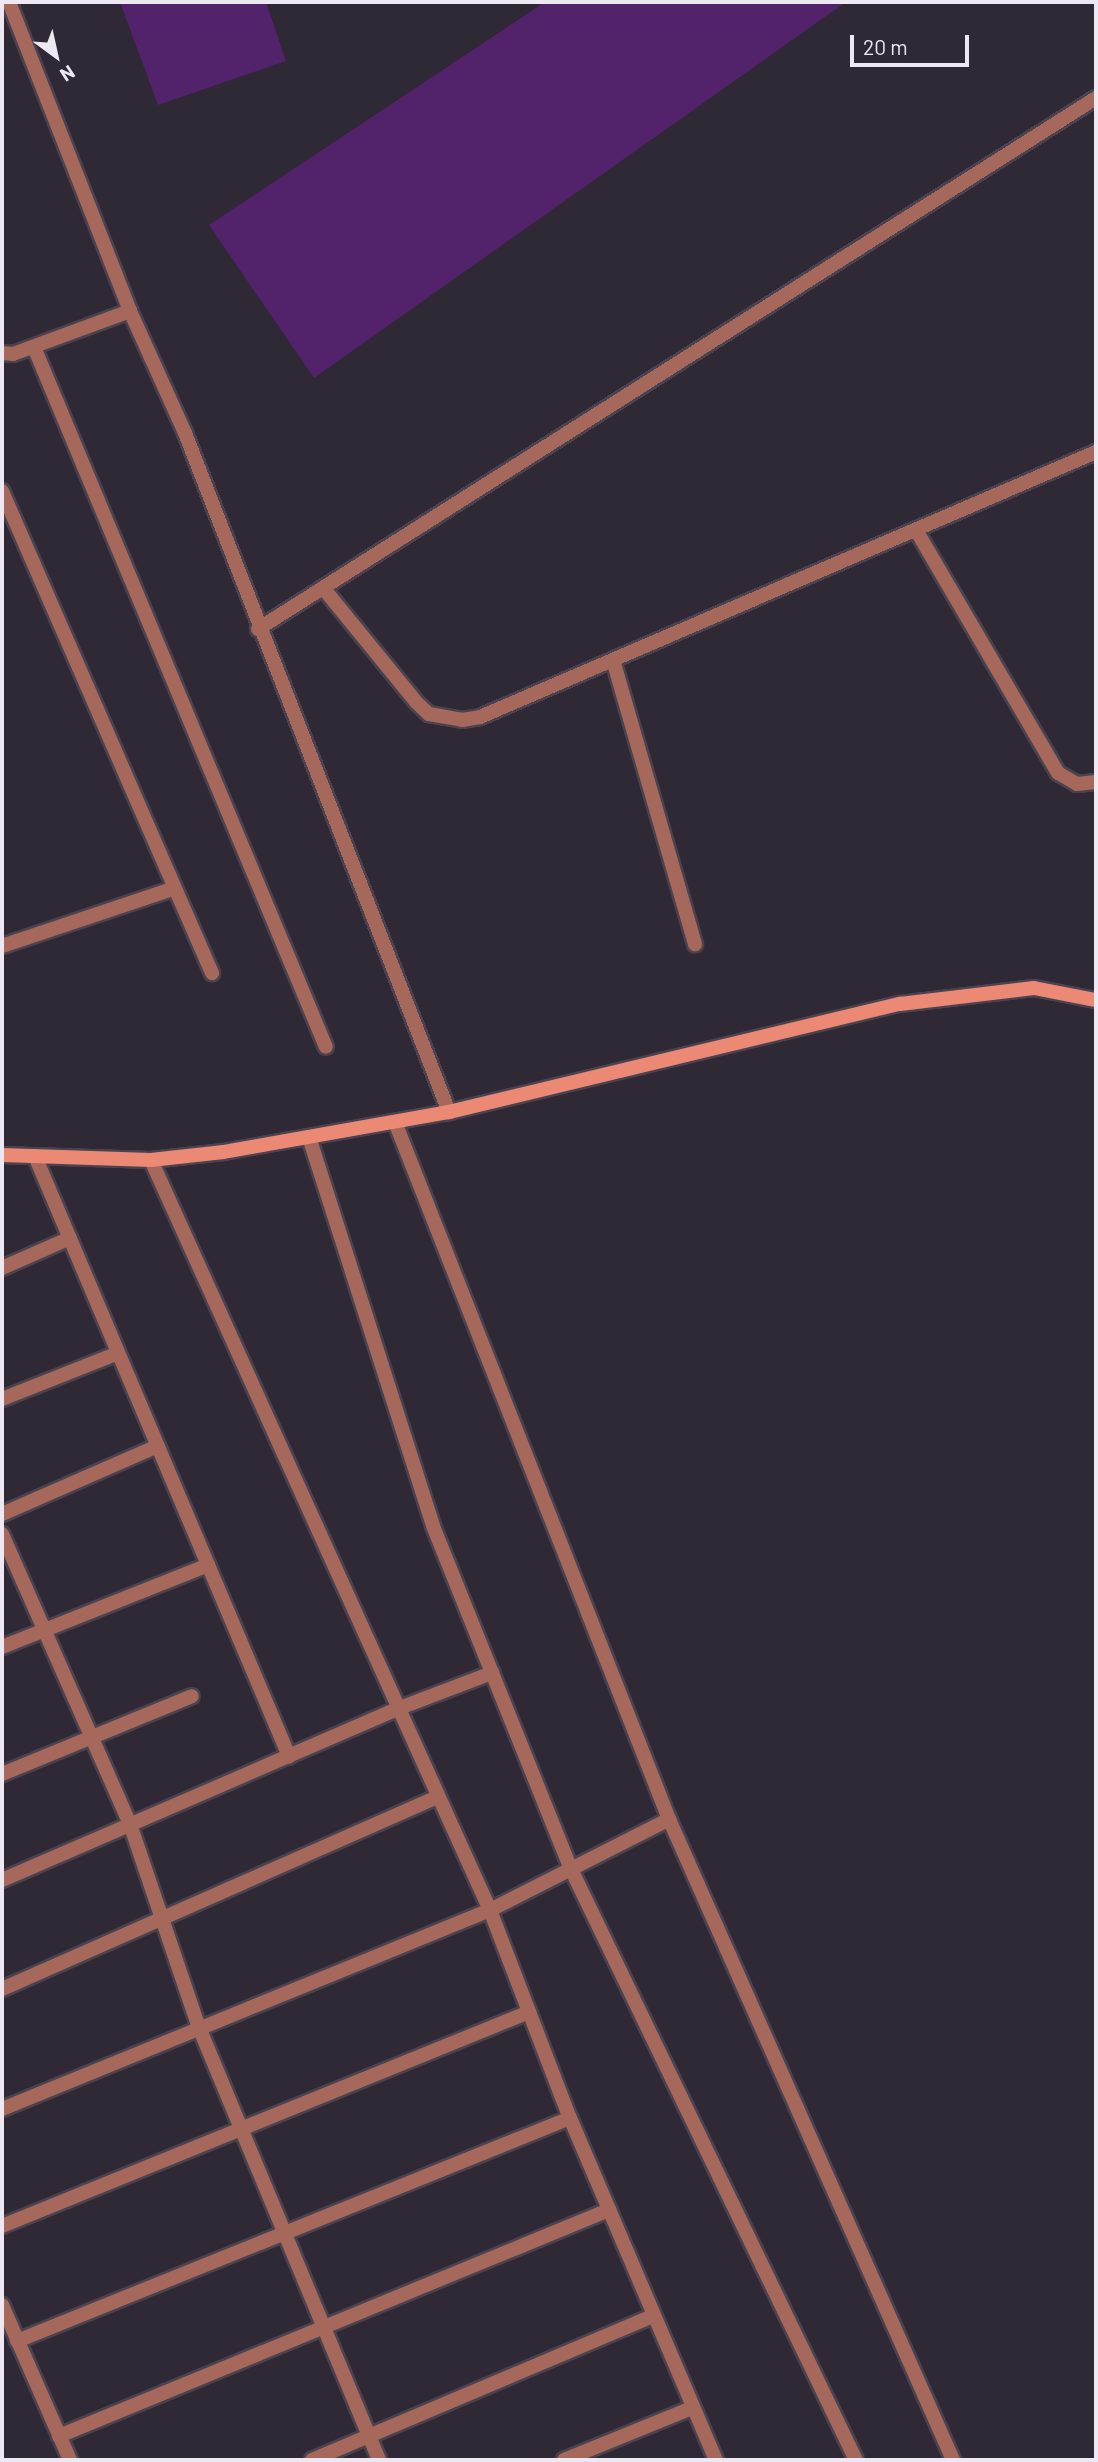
<!DOCTYPE html>
<html>
<head>
<meta charset="utf-8">
<style>
	body { margin:0 }
	#map { position:relative; width:1098px; height:2462px; overflow:hidden; background:#2f2835; font-family:Barlow,sans-serif }
	div>[style] { position:absolute }
	[style*='--x'] { left:calc(var(--x)*1px); top:calc(var(--y)*1px); width:calc(var(--w)*1px); rotate:calc(var(--a)*1deg) }
	.building>* { inset:0; background:#52236b }
	.roads { filter:drop-shadow(2px 0 #4a434f) drop-shadow(-2px 0 #4a434f) drop-shadow(0 2px #4a434f) drop-shadow(0 -2px #4a434f) }
	.lane>* { height:14px; margin:-7px; padding:0 7px; transform-origin:7px; border-radius:7px; background:#a6685b }
	.street>* { height:14px; margin:-7px; padding:0 7px; transform-origin:7px; border-radius:7px; background:#a6685b }
	.secondary>* { height:14px; margin:-7px; padding:0 7px; transform-origin:7px; border-radius:7px; background:#ec8975 }
	span { translate:-50% -50%; white-space:nowrap; text-align:center; line-height:1.15; -webkit-text-stroke:7px #2f2835; paint-order:stroke }
	.frame { position:absolute; inset:0; border:4px solid #ede8f1; pointer-events:none }
	.north { position:absolute; left:21px; top:21px; width:70px; height:70px; -webkit-text-stroke:5px #2f2835; paint-order:stroke; rotate:147deg; font-size:19px; font-weight:700; line-height:28px; text-align:center; color:#ede8f1 }
	.north::after { content:''; display:block; margin:auto; width:24px; height:32px; background:#ede8f1; clip-path:polygon(50% 0,100% 100%,50% 72%,0 100%) }
	.scale { position:absolute; left:850px; top:35px; width:119px; height:32px; box-sizing:border-box; border:4px solid #ede8f1; border-top:0; padding-left:9px; font-size:21px; line-height:24px; white-space:nowrap; color:#ede8f1; -webkit-text-stroke:5px #2f2835; paint-order:stroke }
</style>
</head>
<body>
<div id="map">
	<div class="building">
		<i style="clip-path:polygon(120px 2px,266px 2px,286px 61px,158px 105px)"></i>
		<i style="clip-path:polygon(545px 2px,846px 2px,314px 378px,209px 225px)"></i>
	</div>
	<div class="roads">
		<div class="lane">
			<i style="--x:34;--y:347;--w:758;--a:67.36"></i>
			<i style="--x:2;--y:353;--w:11;--a:5"></i>
			<i style="--x:13;--y:354;--w:125;--a:-20.2"></i>
			<i style="--x:2;--y:491;--w:526;--a:66.46"></i>
			<i style="--x:916;--y:530;--w:281;--a:59.7"></i>
			<i style="--x:1058;--y:773;--w:22;--a:30"></i>
			<i style="--x:1077;--y:784;--w:19;--a:-6"></i>
			<i style="--x:324;--y:589;--w:146;--a:50.8"></i>
			<i style="--x:416;--y:702;--w:18;--a:43"></i>
			<i style="--x:429;--y:714;--w:34;--a:10"></i>
			<i style="--x:462;--y:720;--w:18;--a:-9"></i>
			<i style="--x:480;--y:717;--w:671;--a:-23.28"></i>
			<i style="--x:613;--y:660;--w:296;--a:73.9"></i>
			<i style="--x:2;--y:946;--w:182;--a:-18.5"></i>
		</div>
		<div class="street">
			<i style="--x:9;--y:2;--w:332;--a:68.6"></i>
			<i style="--x:130;--y:311;--w:134;--a:65.7"></i>
			<i style="--x:185;--y:433;--w:729;--a:68.75"></i>
			<i style="--x:258;--y:629;--w:992;--a:-32.36"></i>
			<i style="--x:395;--y:1122;--w:749;--a:68.54"></i>
			<i style="--x:669;--y:1819;--w:701;--a:66.1"></i>
			<i style="--x:309;--y:1137;--w:408;--a:72.3"></i>
			<i style="--x:433;--y:1526;--w:370;--a:68.1"></i>
			<i style="--x:571;--y:1869;--w:656;--a:64.26"></i>
			<i style="--x:35;--y:1156;--w:652;--a:67.06"></i>
			<i style="--x:151;--y:1160;--w:823;--a:65.68"></i>
			<i style="--x:490;--y:1910;--w:223;--a:69"></i>
			<i style="--x:570;--y:2118;--w:372;--a:66.9"></i>
			<i style="--x:2;--y:1268;--w:74;--a:-23.8"></i>
			<i style="--x:2;--y:1399;--w:125;--a:-21.6"></i>
			<i style="--x:2;--y:1514;--w:170;--a:-23.6"></i>
			<i style="--x:2;--y:1534;--w:317;--a:66.2"></i>
			<i style="--x:130;--y:1824;--w:212;--a:71.3"></i>
			<i style="--x:198;--y:2025;--w:471;--a:67.4"></i>
			<i style="--x:2;--y:1647;--w:222;--a:-21.7"></i>
			<i style="--x:2;--y:1774;--w:205;--a:-22.3"></i>
			<i style="--x:2;--y:1880;--w:430;--a:-23.4"></i>
			<i style="--x:397;--y:1709;--w:102;--a:-20.8"></i>
			<i style="--x:2;--y:1989;--w:476;--a:-23.8"></i>
			<i style="--x:2;--y:2109;--w:527;--a:-22.18"></i>
			<i style="--x:490;--y:1910;--w:201;--a:-26.9"></i>
			<i style="--x:2;--y:2226;--w:569;--a:-22.1"></i>
			<i style="--x:2;--y:2305;--w:169;--a:66.3"></i>
			<i style="--x:17;--y:2341;--w:596;--a:-21.96"></i>
			<i style="--x:59;--y:2436;--w:595;--a:-22.34"></i>
			<i style="--x:312;--y:2460;--w:370;--a:-22.9"></i>
			<i style="--x:564;--y:2460;--w:138;--a:-22.1"></i>
		</div>
		<div class="secondary">
			<i style="--x:2;--y:1155;--w:149;--a:1.9"></i>
			<i style="--x:151;--y:1160;--w:73;--a:-6.3"></i>
			<i style="--x:224;--y:1152;--w:229;--a:-10.1"></i>
			<i style="--x:449;--y:1112;--w:464;--a:-13.5"></i>
			<i style="--x:900;--y:1004;--w:135;--a:-6.8"></i>
			<i style="--x:1034;--y:988;--w:63;--a:11"></i>
		</div>
	</div>
	<div class="frame"></div>
	<div class="north">N</div>
	<div class="scale">20 m</div>
</div>
</body>
</html>
